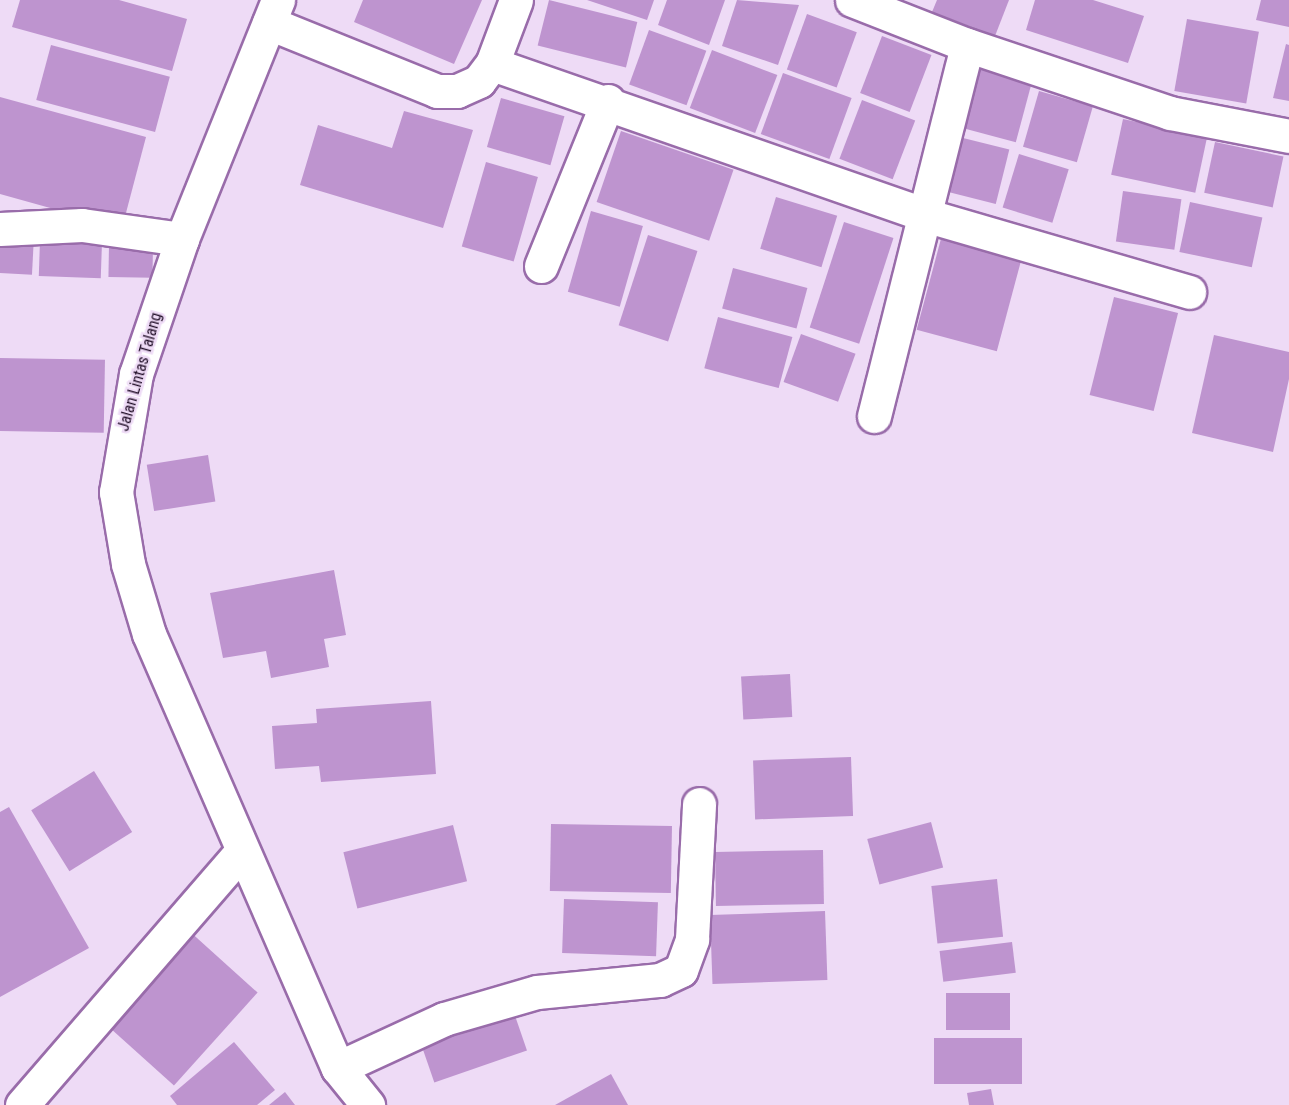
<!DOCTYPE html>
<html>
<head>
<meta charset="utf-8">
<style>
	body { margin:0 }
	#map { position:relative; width:1289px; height:1105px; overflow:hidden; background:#eedbf6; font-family:"Roboto Condensed",sans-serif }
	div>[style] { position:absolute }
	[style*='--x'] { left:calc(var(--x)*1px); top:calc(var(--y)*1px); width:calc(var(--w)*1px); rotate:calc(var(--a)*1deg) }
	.building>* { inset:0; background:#be94cf; transform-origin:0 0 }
	.roads { filter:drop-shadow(2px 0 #996caa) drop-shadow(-2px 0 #996caa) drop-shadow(0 2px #996caa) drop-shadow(0 -2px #996caa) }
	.minor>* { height:33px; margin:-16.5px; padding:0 16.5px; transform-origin:16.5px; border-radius:16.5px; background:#fff }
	span { translate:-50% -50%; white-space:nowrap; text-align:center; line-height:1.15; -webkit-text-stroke:5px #eedbf6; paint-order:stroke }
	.street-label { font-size:16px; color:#1f0d26 }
</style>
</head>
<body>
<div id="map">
	<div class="building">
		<i style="clip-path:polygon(20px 0,119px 0,187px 19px,172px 71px,12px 27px)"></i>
		<i style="clip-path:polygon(363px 0,482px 0,454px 64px,354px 22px)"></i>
		<i style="left:549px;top:0;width:91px;height:47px;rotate:14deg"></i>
		<i style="clip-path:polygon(587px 0,654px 0,647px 20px)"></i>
		<i style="clip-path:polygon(667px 0,725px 0,709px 45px,658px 25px)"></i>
		<i style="clip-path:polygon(737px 0,799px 5px,778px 65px,722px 46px)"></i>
		<i style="clip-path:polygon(937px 0,1009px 0,995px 36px,932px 12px)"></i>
		<i style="clip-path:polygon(1035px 0,1093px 0,1144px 16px,1128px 63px,1026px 30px)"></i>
		<i style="clip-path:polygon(1261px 0,1289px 0,1289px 27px,1256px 20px)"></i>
		<i style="left:807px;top:14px;width:53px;height:59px;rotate:20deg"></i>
		<i style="left:1187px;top:19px;width:73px;height:73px;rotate:10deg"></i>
		<i style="left:649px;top:30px;width:61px;height:58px;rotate:20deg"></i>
		<i style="left:882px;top:36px;width:53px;height:61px;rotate:21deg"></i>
		<i style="clip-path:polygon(1286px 44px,1289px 45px,1289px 101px,1273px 98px)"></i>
		<i style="left:51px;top:45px;width:123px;height:57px;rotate:15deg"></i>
		<i style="left:712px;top:50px;width:70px;height:62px;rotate:21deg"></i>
		<i style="left:971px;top:66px;width:63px;height:62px;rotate:15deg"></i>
		<i style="left:783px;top:73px;width:73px;height:65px;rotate:20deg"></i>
		<i style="left:1039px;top:91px;width:56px;height:58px;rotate:16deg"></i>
		<i style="clip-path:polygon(0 97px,146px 137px,122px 228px,0 194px)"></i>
		<i style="left:501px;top:98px;width:66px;height:51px;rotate:16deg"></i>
		<i style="left:862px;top:100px;width:57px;height:63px;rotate:21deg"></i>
		<i style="clip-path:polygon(404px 111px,473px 130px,443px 228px,300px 185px,318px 125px,392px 148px)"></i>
		<i style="left:1123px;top:119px;width:86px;height:57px;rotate:12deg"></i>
		<i style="left:621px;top:131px;width:119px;height:75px;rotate:19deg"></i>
		<i style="left:955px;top:136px;width:56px;height:56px;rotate:14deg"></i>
		<i style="left:1215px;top:142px;width:70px;height:52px;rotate:12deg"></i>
		<i style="left:1019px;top:154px;width:52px;height:56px;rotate:17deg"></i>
		<i style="left:486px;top:162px;width:54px;height:88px;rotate:16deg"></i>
		<i style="left:1123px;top:191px;width:59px;height:51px;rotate:8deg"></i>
		<i style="left:776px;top:197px;width:64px;height:54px;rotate:17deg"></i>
		<i style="left:1190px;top:202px;width:74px;height:51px;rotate:12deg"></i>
		<i style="left:591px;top:211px;width:54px;height:84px;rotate:16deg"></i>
		<i style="left:844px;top:222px;width:52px;height:111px;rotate:18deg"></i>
		<i style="left:0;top:235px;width:34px;height:38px;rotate:3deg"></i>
		<i style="left:648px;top:235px;width:52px;height:95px;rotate:18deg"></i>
		<i style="left:942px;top:235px;width:83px;height:98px;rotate:15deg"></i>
		<i style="left:40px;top:241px;width:62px;height:35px;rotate:2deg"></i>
		<i style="left:109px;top:245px;width:44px;height:32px;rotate:1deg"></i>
		<i style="left:733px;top:268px;width:77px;height:42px;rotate:15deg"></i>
		<i style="left:1114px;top:297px;width:66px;height:101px;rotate:14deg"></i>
		<i style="left:718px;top:317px;width:77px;height:53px;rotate:15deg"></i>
		<i style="left:801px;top:334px;width:58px;height:51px;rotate:20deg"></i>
		<i style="clip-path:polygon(1214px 335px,1289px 352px,1289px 379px,1273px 452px,1192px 433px)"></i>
		<i style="left:0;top:358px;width:105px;height:73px;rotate:1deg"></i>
		<i style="left:208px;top:455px;width:47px;height:62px;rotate:81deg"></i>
		<i style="clip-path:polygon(334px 570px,346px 635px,324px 639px,329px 667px,271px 678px,266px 651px,223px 658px,210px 593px)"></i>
		<i style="left:790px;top:674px;width:43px;height:49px;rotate:87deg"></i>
		<i style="clip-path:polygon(431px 701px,436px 774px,321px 782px,319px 766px,275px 769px,272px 726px,317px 723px,316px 709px)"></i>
		<i style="left:851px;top:757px;width:59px;height:98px;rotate:88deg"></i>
		<i style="left:94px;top:771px;width:72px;height:74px;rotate:58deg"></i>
		<i style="clip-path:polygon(9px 807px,89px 948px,0 997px,0 812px)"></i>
		<i style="left:931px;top:822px;width:47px;height:66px;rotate:75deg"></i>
		<i style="left:551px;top:824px;width:121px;height:67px;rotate:1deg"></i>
		<i style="left:453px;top:825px;width:58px;height:113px;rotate:76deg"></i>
		<i style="left:823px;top:850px;width:54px;height:108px;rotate:89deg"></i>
		<i style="left:997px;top:879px;width:58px;height:66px;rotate:84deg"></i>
		<i style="left:564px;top:899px;width:94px;height:54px;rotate:2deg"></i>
		<i style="left:825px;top:911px;width:69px;height:115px;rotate:88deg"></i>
		<i style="left:187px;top:929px;width:95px;height:125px;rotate:42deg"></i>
		<i style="left:1012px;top:942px;width:31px;height:73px;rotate:83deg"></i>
		<i style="left:946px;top:993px;width:64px;height:37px"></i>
		<i style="left:512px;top:1007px;width:46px;height:98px;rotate:71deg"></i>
		<i style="left:934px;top:1038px;width:88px;height:46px"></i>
		<i style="clip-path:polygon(234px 1042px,275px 1090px,257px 1105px,177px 1105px,170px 1096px)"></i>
		<i style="clip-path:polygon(611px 1074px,628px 1105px,555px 1105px)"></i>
		<i style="clip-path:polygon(991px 1089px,994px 1105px,969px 1105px,967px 1093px)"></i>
		<i style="clip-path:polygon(285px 1092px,295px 1105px,269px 1105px)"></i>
	</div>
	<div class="roads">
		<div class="minor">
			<i style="--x:278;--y:0;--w:258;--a:111.9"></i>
			<i style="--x:182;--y:239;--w:143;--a:108.8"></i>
			<i style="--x:136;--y:374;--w:120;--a:99.6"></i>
			<i style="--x:116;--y:492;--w:73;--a:80.5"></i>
			<i style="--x:128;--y:564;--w:73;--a:73.3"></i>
			<i style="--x:149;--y:634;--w:473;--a:66.5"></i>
			<i style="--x:338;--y:1068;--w:48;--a:51"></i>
			<i style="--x:852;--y:0;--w:123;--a:21.4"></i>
			<i style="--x:967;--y:45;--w:214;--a:18.5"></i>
			<i style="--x:1170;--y:113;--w:121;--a:10.9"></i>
			<i style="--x:269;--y:23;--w:181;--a:22"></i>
			<i style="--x:437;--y:91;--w:20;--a:0"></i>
			<i style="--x:457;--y:91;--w:24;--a:-24"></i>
			<i style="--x:479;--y:81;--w:21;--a:-53"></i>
			<i style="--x:492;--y:64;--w:68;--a:-69.4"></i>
			<i style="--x:492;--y:64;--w:462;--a:19.2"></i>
			<i style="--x:928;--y:216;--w:272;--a:16.2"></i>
			<i style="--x:0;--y:229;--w:82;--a:-2.8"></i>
			<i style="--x:82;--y:225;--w:101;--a:8"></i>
			<i style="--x:541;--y:266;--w:178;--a:-67.9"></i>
			<i style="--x:874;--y:416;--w:382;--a:-75.9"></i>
			<i style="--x:338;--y:1068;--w:117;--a:-24.8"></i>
			<i style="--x:444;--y:1019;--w:97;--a:-16.2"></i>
			<i style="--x:537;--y:992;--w:124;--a:-5.6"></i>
			<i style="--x:660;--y:980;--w:23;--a:-25"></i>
			<i style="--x:681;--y:970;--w:33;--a:-70"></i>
			<i style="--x:692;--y:939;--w:135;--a:-87"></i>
			<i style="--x:22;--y:1105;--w:335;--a:-49.1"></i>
		</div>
	</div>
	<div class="street-label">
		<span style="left:140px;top:372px;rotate:-74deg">Jalan Lintas Talang</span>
	</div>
</div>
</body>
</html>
